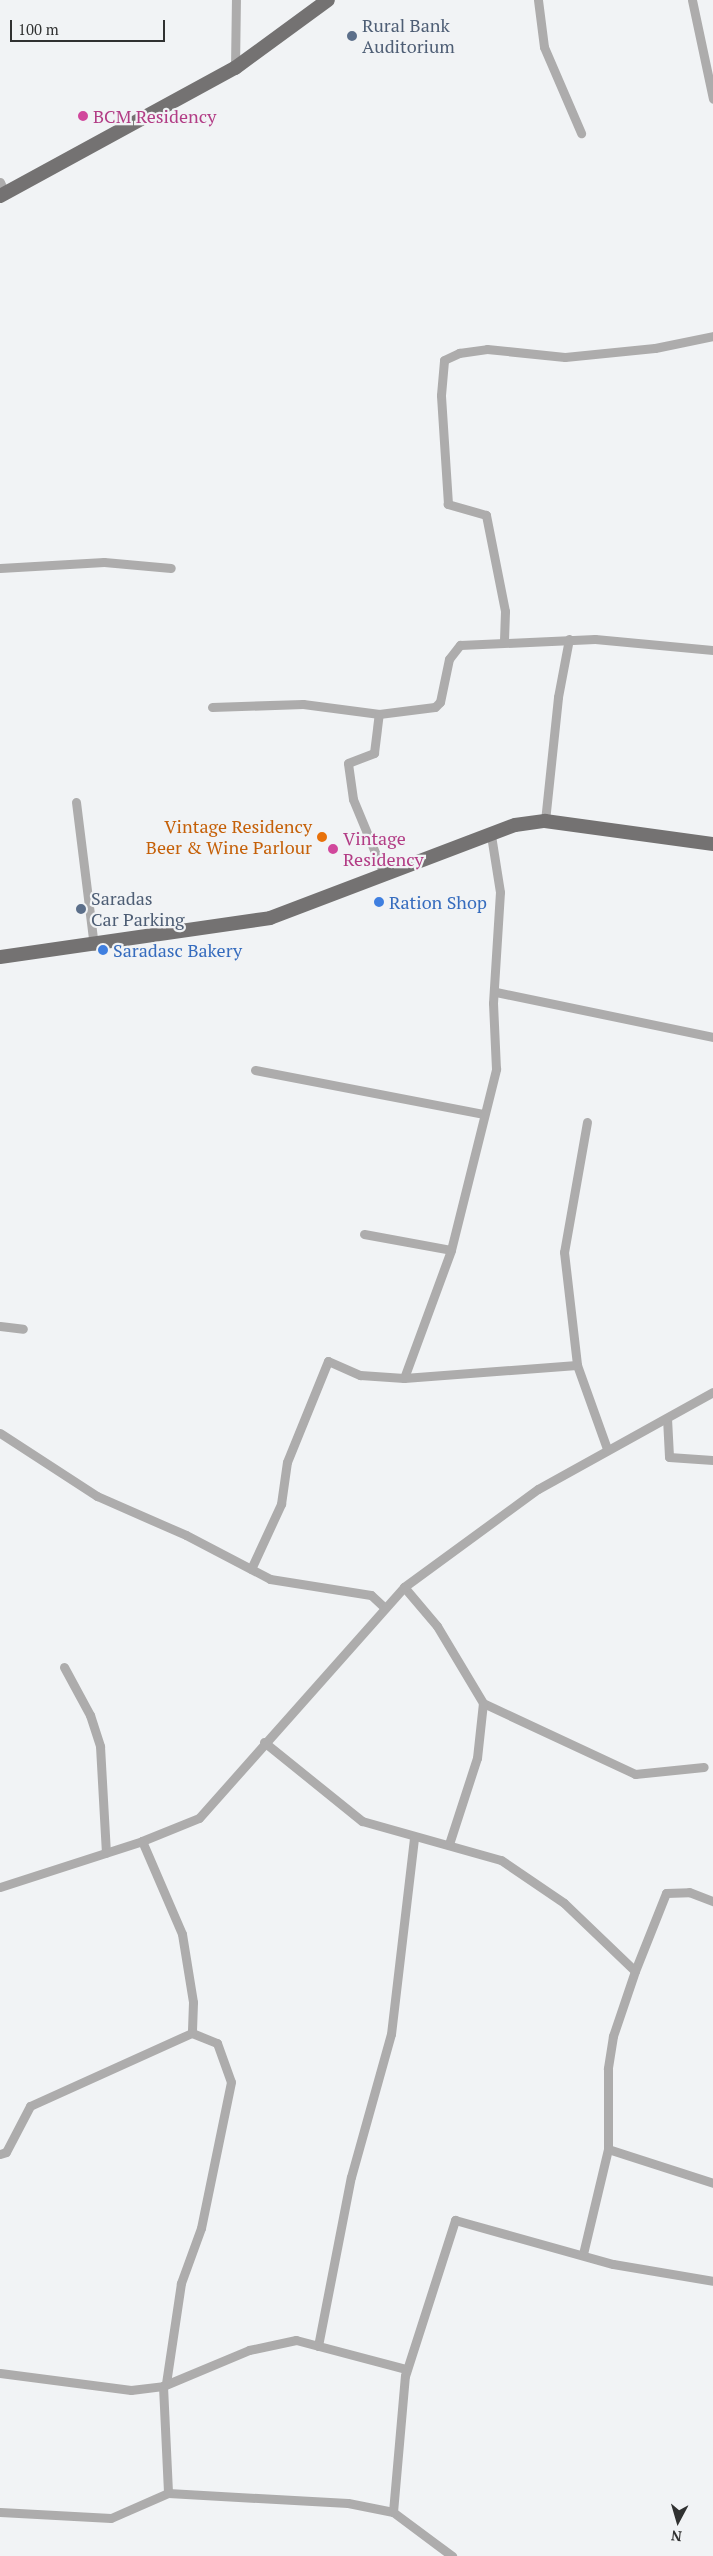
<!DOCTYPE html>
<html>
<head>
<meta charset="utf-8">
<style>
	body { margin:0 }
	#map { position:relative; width:713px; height:2556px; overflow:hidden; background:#f1f3f5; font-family:"PT Serif",serif }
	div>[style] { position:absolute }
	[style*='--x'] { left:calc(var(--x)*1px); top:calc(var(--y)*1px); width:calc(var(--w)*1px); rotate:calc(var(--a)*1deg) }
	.street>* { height:9px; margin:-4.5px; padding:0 4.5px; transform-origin:4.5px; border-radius:4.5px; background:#adacac }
	.primary>* { height:14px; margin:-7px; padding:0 7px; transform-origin:7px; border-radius:7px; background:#747272 }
	.dots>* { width:14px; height:14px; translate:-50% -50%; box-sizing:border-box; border:2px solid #f1f3f5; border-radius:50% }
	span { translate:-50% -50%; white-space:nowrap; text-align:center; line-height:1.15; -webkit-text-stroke:4.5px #f1f3f5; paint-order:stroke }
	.service-label { font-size:18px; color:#4e5e75 }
	.left { translate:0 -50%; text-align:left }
	.hotel-label { font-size:18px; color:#b23c85 }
	.food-label { font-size:18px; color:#c56008 }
	.right { translate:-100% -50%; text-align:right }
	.shop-label { font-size:18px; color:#366cbe }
	.north { position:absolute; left:653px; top:2496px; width:50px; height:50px; -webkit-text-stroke:4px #f1f3f5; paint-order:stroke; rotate:186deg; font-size:14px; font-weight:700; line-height:20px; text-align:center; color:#303131 }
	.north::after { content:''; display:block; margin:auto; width:18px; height:22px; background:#303131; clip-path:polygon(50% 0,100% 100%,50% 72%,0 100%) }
	.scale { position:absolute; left:10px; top:20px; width:155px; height:22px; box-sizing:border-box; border:2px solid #303131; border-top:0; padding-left:6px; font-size:15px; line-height:18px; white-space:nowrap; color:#303131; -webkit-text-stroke:4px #f1f3f5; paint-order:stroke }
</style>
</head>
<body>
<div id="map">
	<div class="street">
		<i style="--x:538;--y:0;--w:47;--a:82.7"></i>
		<i style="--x:544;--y:47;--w:94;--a:66.7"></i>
		<i style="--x:692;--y:0;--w:101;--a:78"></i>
		<i style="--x:235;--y:68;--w:68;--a:-89.2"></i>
		<i style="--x:0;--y:182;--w:12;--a:66"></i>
		<i style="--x:0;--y:568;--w:104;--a:-3.3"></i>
		<i style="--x:104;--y:562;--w:67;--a:5.1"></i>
		<i style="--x:504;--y:640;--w:29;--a:-88"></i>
		<i style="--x:505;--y:611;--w:98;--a:-101.2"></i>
		<i style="--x:486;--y:515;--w:40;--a:-164"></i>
		<i style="--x:448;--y:504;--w:109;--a:-93.7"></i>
		<i style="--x:441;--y:395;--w:35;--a:-85"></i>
		<i style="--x:444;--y:360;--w:17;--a:-25"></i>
		<i style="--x:459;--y:353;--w:28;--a:-8"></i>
		<i style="--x:487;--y:349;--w:78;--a:5.9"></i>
		<i style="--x:565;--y:357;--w:90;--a:-5.7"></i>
		<i style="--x:655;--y:348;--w:59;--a:-11.7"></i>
		<i style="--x:212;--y:707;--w:91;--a:-1.9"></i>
		<i style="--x:303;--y:704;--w:77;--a:7.5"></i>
		<i style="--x:76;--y:802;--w:145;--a:82.9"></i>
		<i style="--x:545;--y:821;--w:125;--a:-84"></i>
		<i style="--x:558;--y:697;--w:59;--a:-79.3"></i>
		<i style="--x:384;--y:874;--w:81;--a:-112.5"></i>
		<i style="--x:353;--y:799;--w:36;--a:-98"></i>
		<i style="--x:348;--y:763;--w:28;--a:-21"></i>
		<i style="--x:374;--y:753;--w:39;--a:-83"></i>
		<i style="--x:379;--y:714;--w:56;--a:-7.1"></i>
		<i style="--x:435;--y:707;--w:7;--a:-45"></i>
		<i style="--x:440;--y:702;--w:44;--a:-78.2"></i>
		<i style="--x:449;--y:659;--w:18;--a:-52"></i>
		<i style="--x:460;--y:645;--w:135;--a:-2.5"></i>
		<i style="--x:595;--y:639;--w:119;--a:5.3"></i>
		<i style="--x:496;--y:992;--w:222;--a:11.7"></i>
		<i style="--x:255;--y:1070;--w:232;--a:10.9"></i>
		<i style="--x:587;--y:1122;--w:132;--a:100"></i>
		<i style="--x:564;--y:1252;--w:114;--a:83.4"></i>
		<i style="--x:577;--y:1365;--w:89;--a:70.3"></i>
		<i style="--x:364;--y:1234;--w:88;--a:10.4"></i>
		<i style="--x:0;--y:1326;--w:23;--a:7"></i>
		<i style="--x:404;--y:1378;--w:136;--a:-69.8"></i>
		<i style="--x:451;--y:1250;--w:187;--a:-76"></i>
		<i style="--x:496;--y:1069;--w:66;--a:-92.6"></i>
		<i style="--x:493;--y:1003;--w:111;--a:-86.4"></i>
		<i style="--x:500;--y:892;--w:58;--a:-99"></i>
		<i style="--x:667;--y:1418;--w:39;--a:87"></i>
		<i style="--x:669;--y:1457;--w:44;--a:3.9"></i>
		<i style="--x:0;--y:1433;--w:116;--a:33"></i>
		<i style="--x:97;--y:1496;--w:97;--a:23.7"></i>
		<i style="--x:186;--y:1535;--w:95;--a:27.6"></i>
		<i style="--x:270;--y:1579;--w:102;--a:9"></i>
		<i style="--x:371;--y:1595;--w:18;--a:43"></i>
		<i style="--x:251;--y:1569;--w:72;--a:-65.2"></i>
		<i style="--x:281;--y:1504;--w:42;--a:-81.9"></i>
		<i style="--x:287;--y:1462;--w:109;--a:-67.9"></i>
		<i style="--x:328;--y:1361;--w:35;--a:24"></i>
		<i style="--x:360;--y:1375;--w:44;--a:3.9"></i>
		<i style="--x:404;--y:1378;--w:173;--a:-4.3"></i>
		<i style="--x:404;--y:1587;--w:51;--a:49.8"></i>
		<i style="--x:437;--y:1626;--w:90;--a:59.1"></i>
		<i style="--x:483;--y:1703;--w:168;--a:25"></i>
		<i style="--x:635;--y:1774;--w:69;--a:-5.8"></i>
		<i style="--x:64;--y:1667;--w:55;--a:61.6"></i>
		<i style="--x:90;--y:1715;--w:33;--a:72"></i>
		<i style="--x:100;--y:1746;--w:107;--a:86.8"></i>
		<i style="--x:264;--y:1742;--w:126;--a:38.9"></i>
		<i style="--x:362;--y:1821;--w:144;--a:15.7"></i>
		<i style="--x:501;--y:1860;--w:76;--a:34.3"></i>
		<i style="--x:564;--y:1903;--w:98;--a:43.8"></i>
		<i style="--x:635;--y:1971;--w:69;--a:108.7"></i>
		<i style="--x:613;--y:2036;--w:33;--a:99"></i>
		<i style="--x:608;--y:2069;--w:80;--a:90"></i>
		<i style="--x:608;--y:2149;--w:108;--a:103.4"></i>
		<i style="--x:142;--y:1841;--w:101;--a:66.7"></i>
		<i style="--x:182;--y:1934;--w:69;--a:80.8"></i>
		<i style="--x:193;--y:2002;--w:31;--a:92"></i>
		<i style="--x:192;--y:2033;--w:27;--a:22"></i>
		<i style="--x:217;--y:2043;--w:41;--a:70.3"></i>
		<i style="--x:231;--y:2082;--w:149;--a:101.6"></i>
		<i style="--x:201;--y:2228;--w:59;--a:110"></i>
		<i style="--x:181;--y:2283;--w:101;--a:98.5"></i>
		<i style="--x:449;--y:1844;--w:90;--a:-72"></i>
		<i style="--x:477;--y:1758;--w:55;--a:-83.8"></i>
		<i style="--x:0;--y:1887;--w:149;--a:-17.9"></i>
		<i style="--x:142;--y:1841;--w:61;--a:-22"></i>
		<i style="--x:199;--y:1818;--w:309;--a:-48.4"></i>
		<i style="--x:404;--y:1587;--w:166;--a:-36.2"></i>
		<i style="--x:538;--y:1489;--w:200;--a:-29"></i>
		<i style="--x:635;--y:1971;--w:84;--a:-68.3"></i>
		<i style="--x:666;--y:1893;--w:23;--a:-2"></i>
		<i style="--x:689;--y:1892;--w:26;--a:21"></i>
		<i style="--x:608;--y:2149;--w:110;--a:17.9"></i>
		<i style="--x:0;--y:2154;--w:6;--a:-18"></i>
		<i style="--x:6;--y:2152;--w:52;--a:-62.4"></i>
		<i style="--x:30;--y:2106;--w:178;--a:-24.3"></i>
		<i style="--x:318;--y:2346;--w:172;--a:-79"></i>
		<i style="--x:351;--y:2177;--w:148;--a:-74.4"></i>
		<i style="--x:391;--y:2034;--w:198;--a:-83.3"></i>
		<i style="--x:0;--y:2373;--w:132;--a:7.4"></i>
		<i style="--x:131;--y:2390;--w:32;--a:-7"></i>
		<i style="--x:163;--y:2386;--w:93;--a:-22.7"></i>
		<i style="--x:249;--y:2350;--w:48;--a:-12"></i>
		<i style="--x:296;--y:2340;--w:114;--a:14.8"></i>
		<i style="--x:163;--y:2386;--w:107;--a:87.3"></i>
		<i style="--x:0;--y:2512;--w:111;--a:3.1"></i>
		<i style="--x:111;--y:2518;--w:62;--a:-23.7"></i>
		<i style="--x:168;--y:2493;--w:180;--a:3.2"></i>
		<i style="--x:348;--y:2503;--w:46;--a:11.3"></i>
		<i style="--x:393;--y:2512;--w:74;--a:36.7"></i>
		<i style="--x:393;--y:2512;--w:137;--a:-85"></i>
		<i style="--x:405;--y:2376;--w:164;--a:-72.2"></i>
		<i style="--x:455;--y:2220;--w:164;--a:15.6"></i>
		<i style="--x:613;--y:2264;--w:101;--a:9.6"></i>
	</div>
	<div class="primary">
		<i style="--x:0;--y:196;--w:268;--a:-28.6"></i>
		<i style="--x:235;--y:68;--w:115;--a:-36.2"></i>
		<i style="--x:0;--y:957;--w:273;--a:-8.2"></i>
		<i style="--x:270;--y:918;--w:262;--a:-20.8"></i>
		<i style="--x:515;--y:825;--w:30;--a:-8"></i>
		<i style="--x:545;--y:821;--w:170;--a:7.8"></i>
	</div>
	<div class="dots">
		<i style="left:352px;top:36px;background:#5c6f8a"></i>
		<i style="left:83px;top:116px;background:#d1479c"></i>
		<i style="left:322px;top:837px;background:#e8710a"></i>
		<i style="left:333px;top:849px;background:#d1479c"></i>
		<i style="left:379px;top:902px;background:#3f7fe0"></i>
		<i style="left:81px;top:909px;background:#5c6f8a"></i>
		<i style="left:103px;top:950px;background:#3f7fe0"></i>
	</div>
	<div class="service-label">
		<span class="left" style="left:362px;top:36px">Rural Bank<br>Auditorium</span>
		<span class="left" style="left:91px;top:909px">Saradas<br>Car Parking</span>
	</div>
	<div class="hotel-label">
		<span class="left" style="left:93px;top:116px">BCM Residency</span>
		<span class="left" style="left:343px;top:849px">Vintage<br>Residency</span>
	</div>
	<div class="food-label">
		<span class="right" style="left:312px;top:837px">Vintage Residency<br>Beer &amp; Wine Parlour</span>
	</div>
	<div class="shop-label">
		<span class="left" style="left:389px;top:902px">Ration Shop</span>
		<span class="left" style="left:113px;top:950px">Saradasc Bakery</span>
	</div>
	<div class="north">N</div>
	<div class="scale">100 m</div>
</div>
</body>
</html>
